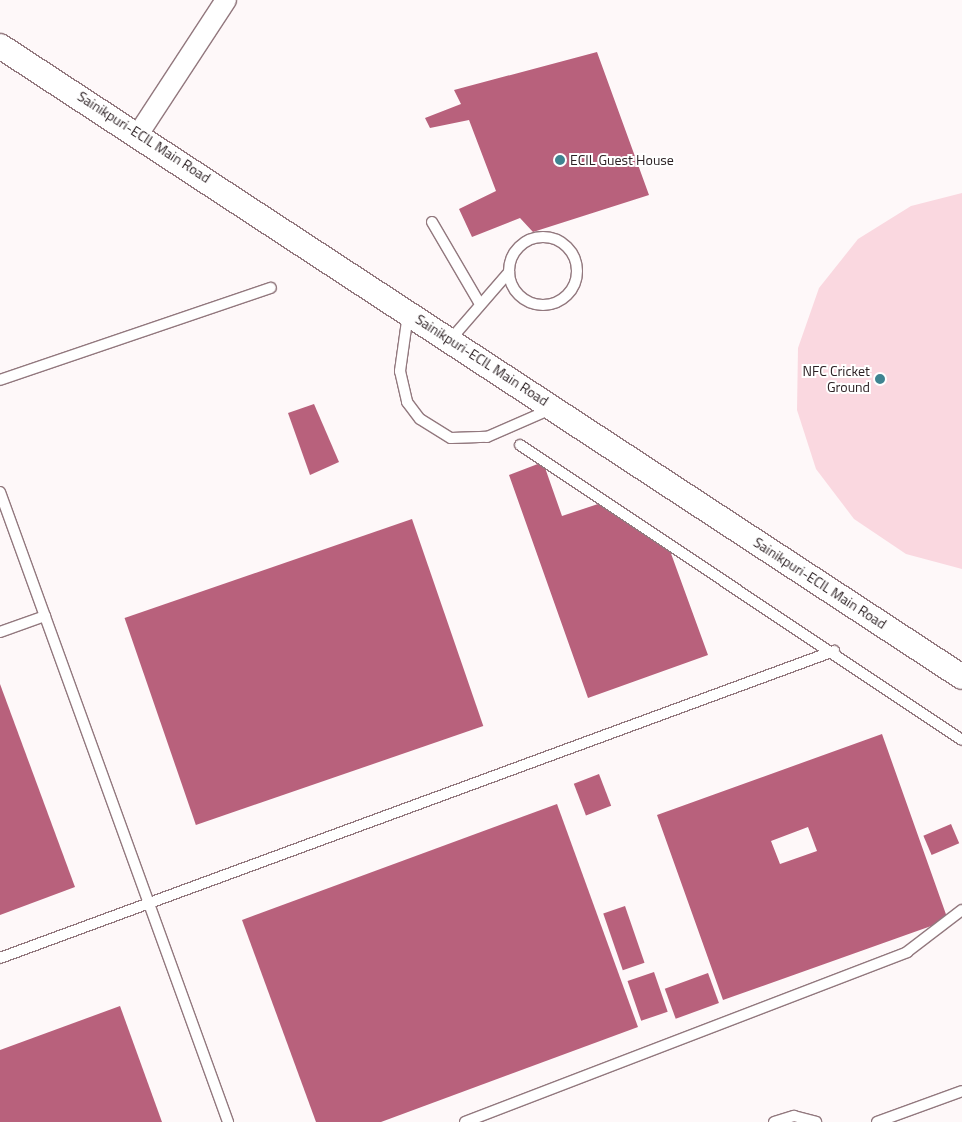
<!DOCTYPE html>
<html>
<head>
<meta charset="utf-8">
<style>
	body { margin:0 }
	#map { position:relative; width:962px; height:1122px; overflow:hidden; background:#fef8f9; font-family:"Titillium Web",sans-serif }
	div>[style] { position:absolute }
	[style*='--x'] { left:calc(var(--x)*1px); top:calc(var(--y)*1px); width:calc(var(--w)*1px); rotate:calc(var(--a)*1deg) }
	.green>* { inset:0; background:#fad8e0 }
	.building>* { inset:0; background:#b8617c; transform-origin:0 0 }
	.roads { filter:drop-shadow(1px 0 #92787e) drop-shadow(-1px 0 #92787e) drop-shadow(0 1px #92787e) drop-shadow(0 -1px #92787e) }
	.service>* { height:10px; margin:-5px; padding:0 5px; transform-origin:5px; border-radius:5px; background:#fff }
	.service>.ring { margin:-5px; padding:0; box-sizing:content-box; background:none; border:10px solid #fff; border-radius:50% }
	.minor>* { height:20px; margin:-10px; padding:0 10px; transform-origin:10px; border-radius:10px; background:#fff }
	.tertiary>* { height:24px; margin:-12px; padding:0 12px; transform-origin:12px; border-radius:12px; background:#fff }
	.dots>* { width:14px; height:14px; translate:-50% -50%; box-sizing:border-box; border:2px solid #fff; border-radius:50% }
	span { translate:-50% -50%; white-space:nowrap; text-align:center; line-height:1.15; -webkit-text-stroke:4px #fff; paint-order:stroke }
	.street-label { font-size:14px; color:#2c2124 }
	.poi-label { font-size:14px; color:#2c2124 }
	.left { translate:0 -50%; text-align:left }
	.right { translate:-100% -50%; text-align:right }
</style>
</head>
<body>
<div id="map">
	<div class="green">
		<i style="clip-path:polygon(962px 193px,962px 569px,906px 554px,854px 519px,816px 469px,797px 410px,798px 348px,819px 288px,858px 239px,911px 206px)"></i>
	</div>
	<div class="building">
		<i style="clip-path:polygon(597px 52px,649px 195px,533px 232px,520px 218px,472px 237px,459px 209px,496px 191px,469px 120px,430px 128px,425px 118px,461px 104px,454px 90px)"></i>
		<i style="clip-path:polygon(314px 404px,339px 462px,310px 475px,288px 413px)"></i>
		<i style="clip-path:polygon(543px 462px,562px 516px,601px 503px,669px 548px,708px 655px,588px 698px,509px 475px)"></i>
		<i style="left:412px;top:519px;width:219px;height:304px;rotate:71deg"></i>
		<i style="clip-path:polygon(0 684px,75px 887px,0 915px)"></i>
		<i style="clip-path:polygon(evenodd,882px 734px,948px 920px,723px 1000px,657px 815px,882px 734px,808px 827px,817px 851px,780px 864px,771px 841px,808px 827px)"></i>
		<i style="left:599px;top:774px;width:34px;height:27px;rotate:69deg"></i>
		<i style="clip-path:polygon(557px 804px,638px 1027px,381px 1122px,316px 1122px,242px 920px)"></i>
		<i style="left:951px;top:824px;width:21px;height:30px;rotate:67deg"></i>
		<i style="left:625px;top:906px;width:60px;height:23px;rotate:71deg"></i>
		<i style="left:654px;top:972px;width:42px;height:28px;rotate:71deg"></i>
		<i style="left:708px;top:973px;width:32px;height:46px;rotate:70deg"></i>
		<i style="clip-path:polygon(120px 1006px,162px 1122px,0 1122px,0 1050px)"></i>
	</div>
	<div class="roads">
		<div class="service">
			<i style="--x:432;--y:222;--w:95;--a:59.7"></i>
			<i class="ring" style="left:509px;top:237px;width:58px;height:58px"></i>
			<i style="--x:408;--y:314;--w:58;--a:98"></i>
			<i style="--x:400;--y:371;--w:32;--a:77"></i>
			<i style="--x:407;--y:402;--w:21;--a:53"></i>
			<i style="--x:420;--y:419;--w:36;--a:32"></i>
			<i style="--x:451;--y:438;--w:36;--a:-2"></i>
			<i style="--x:487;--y:437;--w:70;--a:-23.6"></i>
			<i style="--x:451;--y:339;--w:89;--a:-49.1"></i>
			<i style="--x:0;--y:380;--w:286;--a:-18.8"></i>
			<i style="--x:520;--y:445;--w:531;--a:33.72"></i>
			<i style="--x:0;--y:492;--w:670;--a:70.1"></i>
			<i style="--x:0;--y:632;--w:48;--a:-19.6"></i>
			<i style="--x:0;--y:958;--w:889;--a:-20.21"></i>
			<i style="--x:465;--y:1122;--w:474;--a:-21"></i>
			<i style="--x:907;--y:952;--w:69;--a:-37.4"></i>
			<i style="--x:774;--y:1122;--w:21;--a:-17"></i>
			<i style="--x:794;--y:1116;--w:23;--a:15"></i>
			<i style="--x:877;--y:1122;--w:90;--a:-20"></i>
		</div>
		<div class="minor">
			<i style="--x:139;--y:133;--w:159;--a:-56.8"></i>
		</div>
		<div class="tertiary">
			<i style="--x:0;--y:46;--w:1150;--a:33.26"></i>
		</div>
	</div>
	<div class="dots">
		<i style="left:560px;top:160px;background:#3f8491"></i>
		<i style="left:880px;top:379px;background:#3f8491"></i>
	</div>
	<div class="street-label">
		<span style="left:144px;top:137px;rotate:33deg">Sainikpuri-ECIL Main Road</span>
		<span style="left:482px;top:360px;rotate:33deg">Sainikpuri-ECIL Main Road</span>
		<span style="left:820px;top:583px;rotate:33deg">Sainikpuri-ECIL Main Road</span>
	</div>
	<div class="poi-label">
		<span class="left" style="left:570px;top:160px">ECIL Guest House</span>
		<span class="right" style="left:870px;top:379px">NFC Cricket<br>Ground</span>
	</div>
</div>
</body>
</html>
